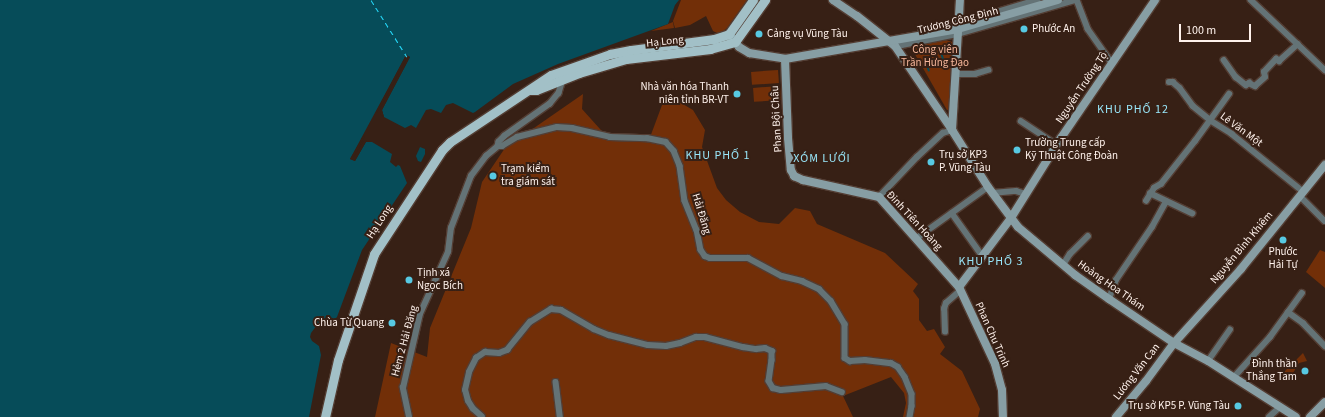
<!DOCTYPE html>
<html>
<head>
<meta charset="utf-8">
<style>
	body { margin:0 }
	#map { position:relative; width:1325px; height:417px; overflow:hidden; background:#372015; font-family:"Source Sans 3",sans-serif }
	div>[style] { position:absolute }
	[style*='--x'] { left:calc(var(--x)*1px); top:calc(var(--y)*1px); width:calc(var(--w)*1px); rotate:calc(var(--a)*1deg) }
	.green>* { inset:0; background:#722f08; transform-origin:0 0 }
	.water>* { inset:0; background:#064c59 }
	.pier>* { inset:0; background:#372015 }
	.stream>* { height:1.5px; margin:-0.75px; padding:0 0.75px; transform-origin:0.75px; border-radius:0.75px; background:#064c59 }
	.ferry>* { height:1px; margin-top:-0.5px; transform-origin:0; background:repeating-linear-gradient(90deg,#24d9fa 0 5px,transparent 0 9px) }
	.roads { filter:drop-shadow(1px 0 #533d33) drop-shadow(-1px 0 #533d33) drop-shadow(0 1px #533d33) drop-shadow(0 -1px #533d33) }
	.street>* { height:5.5px; margin:-2.75px; padding:0 2.75px; transform-origin:2.75px; border-radius:2.75px; background:#647376 }
	.secondary>* { height:8px; margin:-4px; padding:0 4px; transform-origin:4px; border-radius:4px; background:#879ea4 }
	.primary>* { height:9px; margin:-4.5px; padding:0 4.5px; transform-origin:4.5px; border-radius:4.5px; background:#a2c0c7 }
	.dots>* { width:11px; height:11px; translate:-50% -50%; box-sizing:border-box; border:2px solid #372015; border-radius:50% }
	span { translate:-50% -50%; white-space:nowrap; text-align:center; line-height:1.15; -webkit-text-stroke:4px #372015; paint-order:stroke }
	.street-label { font-size:11px; color:#fff2ec }
	.poi-label { font-size:11px; color:#fff2ec }
	.left { translate:0 -50%; text-align:left }
	.right { translate:-100% -50%; text-align:right }
	.park-label { font-size:11px; color:#f4b599 }
	.neighbourhood-label { font-size:12px; color:#99e6f9; letter-spacing:1px }
	.scale { position:absolute; left:1179px; top:24px; width:72px; height:18px; box-sizing:border-box; border:2px solid #fff2ec; border-top:0; padding-left:5px; font-size:12px; line-height:14px; white-space:nowrap; color:#fff2ec; -webkit-text-stroke:3px #372015; paint-order:stroke }
</style>
</head>
<body>
<div id="map">
	<div class="green">
		<i style="clip-path:polygon(681px 0,747px 0,727px 28px,722px 32px,717px 33px,713px 31px,706px 16px,690px 25px,675px 28px,673px 21px)"></i>
		<i style="clip-path:polygon(673px 22px,674px 28px,651px 31px,668px 24px)"></i>
		<i style="clip-path:polygon(946px 40px,952px 42px,951px 109px,947px 110px,912px 49px,912px 45px)"></i>
		<i style="left:778px;top:70px;width:13px;height:27px;rotate:86deg"></i>
		<i style="left:780px;top:86px;width:14px;height:27px;rotate:86deg"></i>
		<i style="clip-path:polygon(583px 94px,582px 109px,609px 139px,649px 140px,662px 105px,681px 103px,693px 110px,705px 130px,702px 147px,717px 188px,726px 200px,740px 212px,759px 222px,779px 224px,795px 208px,810px 211px,817px 224px,885px 253px,918px 284px,913px 291px,919px 299px,919px 320px,927px 331px,934px 329px,945px 347px,940px 354px,962px 371px,980px 409px,978px 417px,903px 417px,906px 403px,904px 393px,891px 377px,843px 396px,853px 417px,375px 417px,391px 343px,427px 357px,430px 328px,471px 228px,482px 182px,505px 148px)"></i>
		<i style="clip-path:polygon(1320px 250px,1325px 252px,1325px 288px,1306px 272px)"></i>
		<i style="clip-path:polygon(1303px 353px,1307px 361px,1299px 363px,1293px 373px,1281px 375px)"></i>
	</div>
	<div class="water">
		<i style="clip-path:polygon(0 0,679px 0,675px 5px,668px 24px,558px 64px,513px 84px,475px 112px,473px 113px,453px 103px,446px 105px,441px 113px,431px 109px,426px 110px,416px 128px,411px 125px,405px 128px,384px 117px,382px 110px,410px 57px,406px 55px,350px 159px,355px 161px,366px 142px,372px 142px,392px 154px,390px 162px,396px 167px,398px 165px,400px 166px,407px 183px,362px 250px,337px 317px,330px 324px,317px 325px,311px 333px,310px 337px,312px 341px,319px 346px,321px 355px,309px 417px,0 417px)"></i>
		<i style="clip-path:polygon(420px 147px,425px 149px,425px 154px,421px 162px,418px 161px,416px 156px)"></i>
	</div>
	<div class="pier">
		<i style="clip-path:polygon(406px 55px,410px 57px,382px 110px,384px 117px,381px 115px,380px 109px,407px 58px,377px 113px,376px 112px)"></i>
		<i style="clip-path:polygon(364px 135px,365px 136px,353px 158px,364px 141px,367px 140px,355px 161px,350px 159px)"></i>
	</div>
	<div class="stream">
		<i style="--x:941;--y:52;--w:12;--a:70"></i>
		<i style="--x:925;--y:59;--w:12;--a:70"></i>
	</div>
	<div class="ferry">
		<i style="--x:371;--y:0;--w:67;--a:57.7"></i>
	</div>
	<div class="roads">
		<div class="street">
			<i style="--x:1077;--y:0;--w:31;--a:69"></i>
			<i style="--x:1088;--y:29;--w:42;--a:54.8"></i>
			<i style="--x:1251;--y:0;--w:102;--a:43.4"></i>
			<i style="--x:921;--y:32;--w:38;--a:-12"></i>
			<i style="--x:958;--y:24;--w:83;--a:-16.9"></i>
			<i style="--x:893;--y:42;--w:9;--a:18"></i>
			<i style="--x:902;--y:45;--w:57;--a:-11.1"></i>
			<i style="--x:958;--y:34;--w:123;--a:-16.1"></i>
			<i style="--x:1224;--y:60;--w:21;--a:55"></i>
			<i style="--x:1236;--y:77;--w:13;--a:39"></i>
			<i style="--x:1246;--y:85;--w:4;--a:-34"></i>
			<i style="--x:1249;--y:83;--w:7;--a:27"></i>
			<i style="--x:1255;--y:86;--w:13;--a:-42"></i>
			<i style="--x:1265;--y:77;--w:5;--a:-101"></i>
			<i style="--x:1264;--y:72;--w:18;--a:-47"></i>
			<i style="--x:1276;--y:59;--w:4;--a:34"></i>
			<i style="--x:1279;--y:61;--w:25;--a:-42"></i>
			<i style="--x:956;--y:74;--w:19;--a:0"></i>
			<i style="--x:975;--y:74;--w:14;--a:-17"></i>
			<i style="--x:563;--y:80;--w:14;--a:107"></i>
			<i style="--x:559;--y:93;--w:14;--a:129"></i>
			<i style="--x:550;--y:104;--w:55;--a:144.6"></i>
			<i style="--x:505;--y:136;--w:8;--a:135"></i>
			<i style="--x:499;--y:142;--w:4;--a:104"></i>
			<i style="--x:498;--y:146;--w:4;--a:0"></i>
			<i style="--x:502;--y:146;--w:17;--a:-31"></i>
			<i style="--x:517;--y:137;--w:41;--a:-14"></i>
			<i style="--x:557;--y:127;--w:15;--a:4"></i>
			<i style="--x:572;--y:128;--w:39;--a:13"></i>
			<i style="--x:610;--y:137;--w:37;--a:2"></i>
			<i style="--x:647;--y:138;--w:19;--a:12"></i>
			<i style="--x:666;--y:142;--w:12;--a:48"></i>
			<i style="--x:674;--y:151;--w:16;--a:68"></i>
			<i style="--x:680;--y:166;--w:35;--a:82"></i>
			<i style="--x:685;--y:201;--w:31;--a:68"></i>
			<i style="--x:697;--y:230;--w:20;--a:79"></i>
			<i style="--x:701;--y:250;--w:7;--a:56"></i>
			<i style="--x:705;--y:256;--w:5;--a:22"></i>
			<i style="--x:710;--y:258;--w:38;--a:0"></i>
			<i style="--x:748;--y:258;--w:38;--a:28"></i>
			<i style="--x:782;--y:276;--w:21;--a:14"></i>
			<i style="--x:802;--y:281;--w:19;--a:25"></i>
			<i style="--x:819;--y:289;--w:17;--a:45"></i>
			<i style="--x:831;--y:301;--w:27;--a:59"></i>
			<i style="--x:845;--y:324;--w:34;--a:90"></i>
			<i style="--x:845;--y:358;--w:6;--a:31"></i>
			<i style="--x:850;--y:361;--w:15;--a:-4"></i>
			<i style="--x:865;--y:360;--w:26;--a:7"></i>
			<i style="--x:891;--y:363;--w:8;--a:30"></i>
			<i style="--x:898;--y:367;--w:12;--a:55"></i>
			<i style="--x:905;--y:377;--w:18;--a:68"></i>
			<i style="--x:912;--y:394;--w:12;--a:90"></i>
			<i style="--x:912;--y:406;--w:11;--a:100"></i>
			<i style="--x:1169;--y:82;--w:4;--a:0"></i>
			<i style="--x:1173;--y:82;--w:9;--a:41"></i>
			<i style="--x:1180;--y:88;--w:22;--a:54"></i>
			<i style="--x:1193;--y:106;--w:22;--a:39"></i>
			<i style="--x:1210;--y:120;--w:26;--a:32"></i>
			<i style="--x:1232;--y:134;--w:92;--a:38.9"></i>
			<i style="--x:1021;--y:121;--w:43;--a:33.7"></i>
			<i style="--x:992;--y:193;--w:24;--a:-5"></i>
			<i style="--x:1016;--y:191;--w:10;--a:17"></i>
			<i style="--x:1150;--y:193;--w:47;--a:25.5"></i>
			<i style="--x:1300;--y:196;--w:35;--a:45"></i>
			<i style="--x:879;--y:197;--w:55;--a:-46.5"></i>
			<i style="--x:917;--y:157;--w:35;--a:-43"></i>
			<i style="--x:943;--y:133;--w:9;--a:-18"></i>
			<i style="--x:1146;--y:201;--w:15;--a:-58"></i>
			<i style="--x:1154;--y:188;--w:8;--a:-30"></i>
			<i style="--x:1161;--y:184;--w:55;--a:-51.7"></i>
			<i style="--x:1195;--y:141;--w:58;--a:-54.1"></i>
			<i style="--x:952;--y:213;--w:52;--a:54.5"></i>
			<i style="--x:917;--y:238;--w:87;--a:-35.7"></i>
			<i style="--x:1063;--y:265;--w:13;--a:-58"></i>
			<i style="--x:1070;--y:254;--w:25;--a:-45"></i>
			<i style="--x:1109;--y:299;--w:20;--a:-70"></i>
			<i style="--x:1116;--y:280;--w:64;--a:-55.8"></i>
			<i style="--x:1152;--y:227;--w:29;--a:-61"></i>
			<i style="--x:1288;--y:312;--w:19;--a:36"></i>
			<i style="--x:1303;--y:323;--w:32;--a:46"></i>
			<i style="--x:945;--y:332;--w:23;--a:-92"></i>
			<i style="--x:944;--y:309;--w:6;--a:-72"></i>
			<i style="--x:946;--y:303;--w:18;--a:-41"></i>
			<i style="--x:1208;--y:361;--w:38;--a:-55"></i>
			<i style="--x:1234;--y:377;--w:54;--a:-48"></i>
			<i style="--x:1270;--y:337;--w:54;--a:-54"></i>
			<i style="--x:556;--y:382;--w:35;--a:83"></i>
			<i style="--x:409;--y:417;--w:30;--a:-102"></i>
			<i style="--x:403;--y:388;--w:76;--a:-77.1"></i>
			<i style="--x:420;--y:314;--w:68;--a:-65.7"></i>
			<i style="--x:448;--y:252;--w:24;--a:-83"></i>
			<i style="--x:451;--y:228;--w:56;--a:-69"></i>
			<i style="--x:471;--y:176;--w:25;--a:-53"></i>
			<i style="--x:486;--y:156;--w:16;--a:-40"></i>
			<i style="--x:482;--y:417;--w:12;--a:-138"></i>
			<i style="--x:473;--y:409;--w:9;--a:-122"></i>
			<i style="--x:468;--y:401;--w:11;--a:-105"></i>
			<i style="--x:465;--y:390;--w:18;--a:-77"></i>
			<i style="--x:469;--y:372;--w:16;--a:-63"></i>
			<i style="--x:476;--y:358;--w:11;--a:-34"></i>
			<i style="--x:485;--y:352;--w:14;--a:4"></i>
			<i style="--x:499;--y:353;--w:9;--a:-21"></i>
			<i style="--x:507;--y:350;--w:36;--a:-51"></i>
			<i style="--x:530;--y:322;--w:25;--a:-32"></i>
			<i style="--x:551;--y:309;--w:10;--a:6"></i>
			<i style="--x:561;--y:310;--w:38;--a:30"></i>
			<i style="--x:594;--y:329;--w:16;--a:22"></i>
			<i style="--x:609;--y:335;--w:40;--a:14.4"></i>
			<i style="--x:648;--y:345;--w:18;--a:3"></i>
			<i style="--x:666;--y:346;--w:14;--a:-12"></i>
			<i style="--x:680;--y:343;--w:17;--a:-21"></i>
			<i style="--x:696;--y:337;--w:9;--a:0"></i>
			<i style="--x:705;--y:337;--w:39;--a:15"></i>
			<i style="--x:743;--y:347;--w:13;--a:9"></i>
			<i style="--x:756;--y:349;--w:9;--a:-6"></i>
			<i style="--x:765;--y:348;--w:8;--a:23"></i>
			<i style="--x:772;--y:351;--w:9;--a:90"></i>
			<i style="--x:772;--y:360;--w:21;--a:98"></i>
			<i style="--x:769;--y:381;--w:8;--a:60"></i>
			<i style="--x:773;--y:388;--w:8;--a:14"></i>
			<i style="--x:781;--y:390;--w:45;--a:-5.1"></i>
			<i style="--x:826;--y:386;--w:17;--a:21"></i>
			<i style="--x:1269;--y:417;--w:15;--a:-42"></i>
		</div>
		<div class="secondary">
			<i style="--x:833;--y:0;--w:29;--a:34"></i>
			<i style="--x:857;--y:16;--w:48;--a:38.3"></i>
			<i style="--x:895;--y:46;--w:102;--a:55.8"></i>
			<i style="--x:952;--y:130;--w:67;--a:57.7"></i>
			<i style="--x:988;--y:187;--w:50;--a:53.1"></i>
			<i style="--x:1018;--y:227;--w:75;--a:40.1"></i>
			<i style="--x:1075;--y:275;--w:42;--a:35.2"></i>
			<i style="--x:1109;--y:299;--w:78;--a:34.1"></i>
			<i style="--x:1174;--y:343;--w:38;--a:28"></i>
			<i style="--x:1208;--y:361;--w:104;--a:32.5"></i>
			<i style="--x:729;--y:34;--w:16;--a:52"></i>
			<i style="--x:739;--y:47;--w:12;--a:31"></i>
			<i style="--x:749;--y:53;--w:36;--a:9"></i>
			<i style="--x:785;--y:59;--w:176;--a:-9.8"></i>
			<i style="--x:958;--y:29;--w:104;--a:-16.2"></i>
			<i style="--x:785;--y:59;--w:79;--a:87.8"></i>
			<i style="--x:788;--y:138;--w:32;--a:85"></i>
			<i style="--x:791;--y:170;--w:7;--a:63"></i>
			<i style="--x:794;--y:176;--w:10;--a:24"></i>
			<i style="--x:803;--y:180;--w:78;--a:12.6"></i>
			<i style="--x:879;--y:197;--w:120;--a:48.4"></i>
			<i style="--x:959;--y:287;--w:85;--a:64.9"></i>
			<i style="--x:995;--y:364;--w:27;--a:75"></i>
			<i style="--x:1002;--y:390;--w:27;--a:88"></i>
			<i style="--x:952;--y:130;--w:130;--a:-86.5"></i>
			<i style="--x:959;--y:287;--w:86;--a:-53"></i>
			<i style="--x:1011;--y:218;--w:94;--a:-58"></i>
			<i style="--x:1061;--y:138;--w:167;--a:-55.7"></i>
			<i style="--x:1116;--y:417;--w:47;--a:-50.2"></i>
			<i style="--x:1146;--y:381;--w:47;--a:-53.6"></i>
			<i style="--x:1174;--y:343;--w:100;--a:-47.8"></i>
			<i style="--x:1241;--y:269;--w:134;--a:-51.1"></i>
			<i style="--x:1310;--y:417;--w:21;--a:-45"></i>
		</div>
		<div class="primary">
			<i style="--x:530;--y:90;--w:6;--a:0"></i>
			<i style="--x:536;--y:90;--w:46;--a:-21.6"></i>
			<i style="--x:579;--y:73;--w:49;--a:-16.6"></i>
			<i style="--x:626;--y:59;--w:85;--a:-6.8"></i>
			<i style="--x:710;--y:49;--w:26;--a:-16"></i>
			<i style="--x:735;--y:42;--w:52;--a:-54.5"></i>
			<i style="--x:325;--y:417;--w:58;--a:-77.2"></i>
			<i style="--x:338;--y:360;--w:112;--a:-71.2"></i>
			<i style="--x:374;--y:254;--w:124;--a:-56.8"></i>
			<i style="--x:442;--y:150;--w:11;--a:-45"></i>
			<i style="--x:450;--y:142;--w:121;--a:-33.6"></i>
			<i style="--x:551;--y:75;--w:63;--a:-19.6"></i>
			<i style="--x:610;--y:54;--w:21;--a:-11"></i>
			<i style="--x:631;--y:50;--w:84;--a:-7.5"></i>
			<i style="--x:714;--y:39;--w:16;--a:-18"></i>
			<i style="--x:729;--y:34;--w:42;--a:-54.8"></i>
		</div>
	</div>
	<div class="dots">
		<i style="left:1024px;top:29px;background:#57c9e2"></i>
		<i style="left:759px;top:34px;background:#57c9e2"></i>
		<i style="left:737px;top:94px;background:#57c9e2"></i>
		<i style="left:1017px;top:150px;background:#57c9e2"></i>
		<i style="left:931px;top:162px;background:#57c9e2"></i>
		<i style="left:493px;top:176px;background:#57c9e2"></i>
		<i style="left:1283px;top:240px;background:#57c9e2"></i>
		<i style="left:409px;top:280px;background:#57c9e2"></i>
		<i style="left:392px;top:323px;background:#57c9e2"></i>
		<i style="left:1305px;top:371px;background:#57c9e2"></i>
		<i style="left:1238px;top:406px;background:#57c9e2"></i>
	</div>
	<div class="street-label">
		<span style="left:958px;top:21px;rotate:-14deg">Trương Công Định</span>
		<span style="left:665px;top:42px;rotate:-6deg">Hạ Long</span>
		<span style="left:1082px;top:88px;rotate:-56deg">Nguyễn Trường Tộ</span>
		<span style="left:777px;top:119px;rotate:-93deg">Phan Bội Châu</span>
		<span style="left:1241px;top:130px;rotate:36deg">Lê Văn Một</span>
		<span style="left:701px;top:214px;rotate:73deg">Hải Đăng</span>
		<span style="left:914px;top:221px;rotate:47deg">Đinh Tiên Hoàng</span>
		<span style="left:380px;top:222px;rotate:-57deg">Hạ Long</span>
		<span style="left:1242px;top:248px;rotate:-50deg">Nguyễn Bỉnh Khiêm</span>
		<span style="left:1111px;top:286px;rotate:35deg">Hoàng Hoa Thám</span>
		<span style="left:992px;top:335px;rotate:66deg">Phan Chu Trinh</span>
		<span style="left:405px;top:341px;rotate:-75deg">Hẻm 2 Hải Đăng</span>
		<span style="left:1137px;top:372px;rotate:-52deg">Lương Văn Can</span>
	</div>
	<div class="poi-label">
		<span class="left" style="left:1032px;top:29px">Phước An</span>
		<span class="left" style="left:767px;top:34px">Cảng vụ Vũng Tàu</span>
		<span class="right" style="left:729px;top:94px">Nhà văn hóa Thanh<br>niên tỉnh BR-VT</span>
		<span class="left" style="left:1025px;top:150px">Trường Trung cấp<br>Kỹ Thuật Công Đoàn</span>
		<span class="left" style="left:939px;top:162px">Trụ sở KP3<br>P. Vũng Tàu</span>
		<span class="left" style="left:501px;top:176px">Trạm kiểm<br>tra giám sát</span>
		<span style="left:1283px;top:259px">Phước<br>Hải Tự</span>
		<span class="left" style="left:417px;top:280px">Tịnh xá<br>Ngọc Bích</span>
		<span class="right" style="left:384px;top:323px">Chùa Từ Quang</span>
		<span class="right" style="left:1297px;top:371px">Đình thần<br>Thắng Tam</span>
		<span class="right" style="left:1230px;top:406px">Trụ sở KP5 P. Vũng Tàu</span>
	</div>
	<div class="park-label">
		<span style="left:935px;top:57px">Công viên<br>Trần Hưng Đạo</span>
	</div>
	<div class="neighbourhood-label">
		<span style="left:1133px;top:110px">KHU PHỐ 12</span>
		<span style="left:718px;top:156px">KHU PHỐ 1</span>
		<span style="left:822px;top:159px">XÓM LƯỚI</span>
		<span style="left:991px;top:262px">KHU PHỐ 3</span>
	</div>
	<div class="scale">100 m</div>
</div>
</body>
</html>
